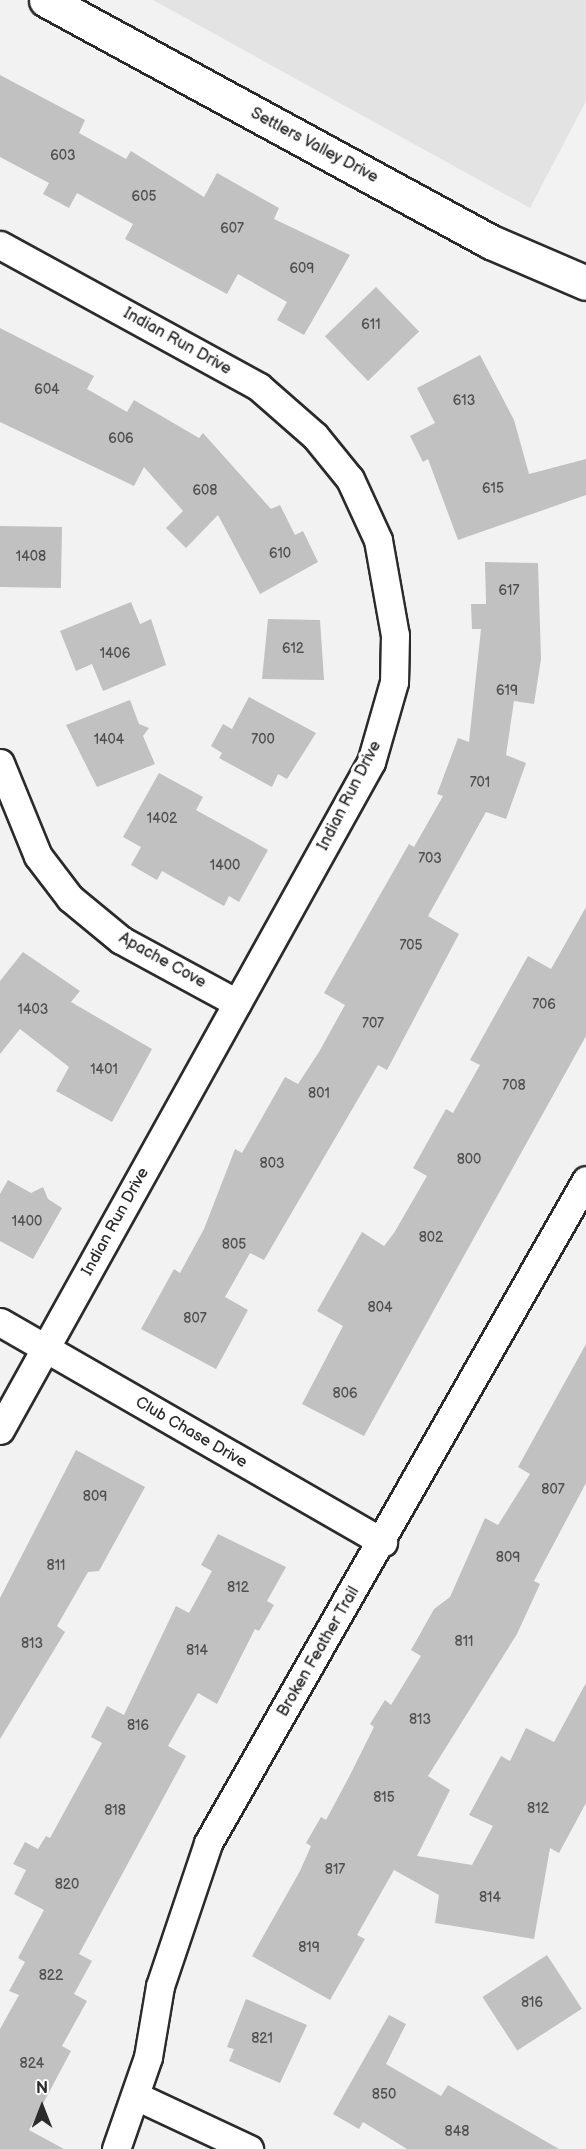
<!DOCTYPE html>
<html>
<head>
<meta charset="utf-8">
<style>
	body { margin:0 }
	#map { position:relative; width:586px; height:2149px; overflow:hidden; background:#f2f2f2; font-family:"Balsamiq Sans",sans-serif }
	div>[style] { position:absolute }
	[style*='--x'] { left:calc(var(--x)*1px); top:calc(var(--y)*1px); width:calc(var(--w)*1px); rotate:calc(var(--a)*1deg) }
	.built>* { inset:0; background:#e3e3e3 }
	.building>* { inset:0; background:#c1c1c1; transform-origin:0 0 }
	.roads { filter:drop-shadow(2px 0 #2b2b2b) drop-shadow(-2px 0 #2b2b2b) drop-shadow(0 2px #2b2b2b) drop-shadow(0 -2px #2b2b2b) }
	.street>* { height:27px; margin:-13.5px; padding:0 13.5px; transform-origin:13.5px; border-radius:13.5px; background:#fff }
	.secondary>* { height:33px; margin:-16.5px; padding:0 16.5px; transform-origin:16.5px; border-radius:16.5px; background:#fff }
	span { translate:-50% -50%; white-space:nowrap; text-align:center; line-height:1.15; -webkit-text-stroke:6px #fff; paint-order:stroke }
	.number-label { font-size:14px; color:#505050 }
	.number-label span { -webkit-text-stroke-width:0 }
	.street-label { font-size:16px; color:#2b2b2b }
	.north { position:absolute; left:12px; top:2077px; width:60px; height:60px; -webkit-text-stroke:4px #fff; paint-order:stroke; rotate:0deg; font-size:16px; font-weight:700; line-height:24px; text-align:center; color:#2b2b2b }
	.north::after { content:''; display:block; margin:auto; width:21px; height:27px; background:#2b2b2b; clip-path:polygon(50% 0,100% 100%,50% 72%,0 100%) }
</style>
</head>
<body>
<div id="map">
	<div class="built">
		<i style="clip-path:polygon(153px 0,586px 0,586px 101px,530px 208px)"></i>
	</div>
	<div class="building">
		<i style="clip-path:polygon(0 75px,85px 120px,79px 133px,126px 159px,131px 151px,204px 197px,217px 173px,279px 208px,274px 219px,350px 255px,304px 335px,277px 320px,287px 302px,238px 274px,227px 294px,125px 239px,133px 224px,77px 193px,69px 208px,43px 194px,49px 183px,0 157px)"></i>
		<i style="left:376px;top:287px;width:62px;height:71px;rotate:46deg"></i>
		<i style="clip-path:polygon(0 328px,94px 376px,87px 389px,127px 412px,134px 400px,199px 438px,203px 433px,271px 509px,280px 505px,295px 535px,303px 531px,318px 562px,260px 594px,218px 515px,186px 548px,166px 528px,183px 511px,144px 467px,134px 486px,0 422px)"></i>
		<i style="clip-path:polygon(480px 355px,514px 420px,529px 474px,586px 459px,586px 495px,458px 540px,428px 459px,423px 462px,410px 436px,435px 423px,417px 388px)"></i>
		<i style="left:0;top:526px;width:62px;height:61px;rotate:1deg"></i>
		<i style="clip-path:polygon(485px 562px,538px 563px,541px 659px,534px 704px,514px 701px,506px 755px,526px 763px,506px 819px,486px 812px,428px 916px,459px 934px,387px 1070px,378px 1065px,264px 1260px,250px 1253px,225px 1297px,248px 1310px,216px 1369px,141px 1329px,174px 1269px,180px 1273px,204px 1229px,235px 1149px,242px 1153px,285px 1077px,298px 1084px,319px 1052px,345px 1005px,324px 993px,409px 844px,414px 847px,443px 796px,437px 794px,458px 738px,469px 742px,481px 629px,472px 629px,471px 604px,486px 604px)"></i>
		<i style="clip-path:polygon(131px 602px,140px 624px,151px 619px,166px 665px,103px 691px,92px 664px,76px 671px,60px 631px)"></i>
		<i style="clip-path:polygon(268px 619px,320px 620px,324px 680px,262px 679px)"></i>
		<i style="clip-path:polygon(249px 697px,316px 733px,287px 779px,278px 774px,272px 787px,219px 758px,222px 753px,211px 746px,223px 724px,232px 729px)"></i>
		<i style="clip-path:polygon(130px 700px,139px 724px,149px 728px,143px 736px,155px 764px,97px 787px,66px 725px)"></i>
		<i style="clip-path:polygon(159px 773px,203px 797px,196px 810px,268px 850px,239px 902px,229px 896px,224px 906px,162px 871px,157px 880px,131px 865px,141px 847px,123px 837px)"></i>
		<i style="clip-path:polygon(586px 907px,586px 1036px,364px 1436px,302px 1404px,343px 1326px,317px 1311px,362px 1232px,384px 1246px,394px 1233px,427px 1176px,413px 1168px,446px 1109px,453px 1113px,480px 1065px,470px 1060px,528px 956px,551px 969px)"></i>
		<i style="clip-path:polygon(23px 952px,80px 991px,71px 1002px,152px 1049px,112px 1122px,56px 1091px,69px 1067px,20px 1029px,0 1054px,0 981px)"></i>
		<i style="clip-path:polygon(8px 1180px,31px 1193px,43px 1187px,48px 1199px,62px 1208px,33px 1259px,0 1241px,0 1194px)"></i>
		<i style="clip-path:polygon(586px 1344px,586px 1483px,534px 1581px,540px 1584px,517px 1634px,428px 1776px,450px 1790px,417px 1856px,472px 1865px,493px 1826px,469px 1815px,501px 1756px,510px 1761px,526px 1728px,554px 1742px,586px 1683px,586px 1803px,559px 1853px,550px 1848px,534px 1939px,435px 1923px,439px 1895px,394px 1870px,357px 1935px,365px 1939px,330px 2000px,252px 1956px,300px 1871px,311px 1846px,306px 1843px,321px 1817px,326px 1820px,350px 1775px,374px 1727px,370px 1724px,385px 1700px,391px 1705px,421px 1656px,411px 1650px,434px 1609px,450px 1597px,485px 1518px,498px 1525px,530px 1474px,518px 1467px)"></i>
		<i style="clip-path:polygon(76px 1450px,145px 1487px,99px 1571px,88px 1572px,57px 1626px,65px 1632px,0 1739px,0 1598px)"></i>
		<i style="clip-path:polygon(218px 1534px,286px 1567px,267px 1601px,274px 1605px,259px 1631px,255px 1629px,217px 1704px,198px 1693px,168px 1746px,186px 1756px,79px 1954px,92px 1961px,74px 1994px,87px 2001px,62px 2046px,71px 2051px,29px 2130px,64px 2149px,0 2149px,0 2029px,19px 1995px,9px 1991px,25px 1962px,18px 1958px,44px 1910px,14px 1894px,26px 1870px,13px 1864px,25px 1842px,38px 1849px,46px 1836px,50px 1838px,102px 1743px,91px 1737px,107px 1706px,124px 1715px,176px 1606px,189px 1613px,212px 1571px,201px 1565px)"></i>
		<i style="left:547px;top:1955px;width:64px;height:77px;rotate:57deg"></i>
		<i style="clip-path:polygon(246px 1999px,307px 2025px,280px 2083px,229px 2061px,234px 2049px,227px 2047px)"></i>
		<i style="clip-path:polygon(389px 2015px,406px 2024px,386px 2064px,441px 2096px,448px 2085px,559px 2149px,407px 2149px,363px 2122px,359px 2129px,333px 2114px)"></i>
	</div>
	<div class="roads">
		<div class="street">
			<i style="--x:0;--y:245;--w:295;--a:28.7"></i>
			<i style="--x:259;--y:387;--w:74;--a:41.2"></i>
			<i style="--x:315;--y:436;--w:55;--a:50.9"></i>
			<i style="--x:350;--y:479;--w:67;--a:65.3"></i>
			<i style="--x:378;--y:540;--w:97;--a:79.9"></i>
			<i style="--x:395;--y:635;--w:47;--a:91.2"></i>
			<i style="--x:394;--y:682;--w:83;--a:106"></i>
			<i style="--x:371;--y:762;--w:764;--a:119.05"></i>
			<i style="--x:0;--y:763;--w:100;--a:67.8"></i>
			<i style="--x:38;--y:856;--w:53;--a:52.7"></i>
			<i style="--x:70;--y:898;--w:66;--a:39.5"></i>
			<i style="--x:121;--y:940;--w:132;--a:28.5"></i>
			<i style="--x:0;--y:1322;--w:442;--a:29.9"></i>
			<i style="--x:136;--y:2096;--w:125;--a:25.1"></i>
			<i style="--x:116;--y:2149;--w:97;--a:-70.8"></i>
			<i style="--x:148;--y:2057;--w:72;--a:-80.4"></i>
			<i style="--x:160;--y:1986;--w:151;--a:-71.4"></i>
			<i style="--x:208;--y:1843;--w:763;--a:-60.31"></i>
		</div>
		<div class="secondary">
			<i style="--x:46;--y:0;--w:507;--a:28.54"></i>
			<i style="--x:491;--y:242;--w:103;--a:23.3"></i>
		</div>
	</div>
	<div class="number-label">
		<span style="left:63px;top:156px">603</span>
		<span style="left:144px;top:197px">605</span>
		<span style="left:232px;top:229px">607</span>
		<span style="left:302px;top:269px">609</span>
		<span style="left:371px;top:325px">611</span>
		<span style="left:47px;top:390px">604</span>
		<span style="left:464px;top:401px">613</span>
		<span style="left:121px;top:439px">606</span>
		<span style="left:493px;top:489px">615</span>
		<span style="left:205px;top:491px">608</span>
		<span style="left:280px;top:554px">610</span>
		<span style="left:31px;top:557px">1408</span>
		<span style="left:509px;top:591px">617</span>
		<span style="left:293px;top:649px">612</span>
		<span style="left:115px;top:654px">1406</span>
		<span style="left:507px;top:691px">619</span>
		<span style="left:109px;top:740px">1404</span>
		<span style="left:263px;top:740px">700</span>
		<span style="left:480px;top:783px">701</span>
		<span style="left:162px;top:819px">1402</span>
		<span style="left:430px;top:859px">703</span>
		<span style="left:225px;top:866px">1400</span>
		<span style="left:411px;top:946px">705</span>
		<span style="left:544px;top:1005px">706</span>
		<span style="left:33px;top:1010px">1403</span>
		<span style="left:373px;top:1024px">707</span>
		<span style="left:104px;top:1070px">1401</span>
		<span style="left:514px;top:1086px">708</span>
		<span style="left:319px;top:1094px">801</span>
		<span style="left:469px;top:1160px">800</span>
		<span style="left:272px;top:1164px">803</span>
		<span style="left:27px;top:1222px">1400</span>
		<span style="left:431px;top:1238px">802</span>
		<span style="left:234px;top:1245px">805</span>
		<span style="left:380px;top:1308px">804</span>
		<span style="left:195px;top:1319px">807</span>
		<span style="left:345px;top:1394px">806</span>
		<span style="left:553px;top:1490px">807</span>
		<span style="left:95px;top:1497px">809</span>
		<span style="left:508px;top:1558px">809</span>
		<span style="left:56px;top:1566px">811</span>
		<span style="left:238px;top:1588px">812</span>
		<span style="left:464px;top:1642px">811</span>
		<span style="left:32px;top:1644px">813</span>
		<span style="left:197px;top:1651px">814</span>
		<span style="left:420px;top:1720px">813</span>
		<span style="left:138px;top:1726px">816</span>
		<span style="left:384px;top:1798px">815</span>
		<span style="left:538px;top:1809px">812</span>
		<span style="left:115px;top:1811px">818</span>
		<span style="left:335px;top:1870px">817</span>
		<span style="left:67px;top:1885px">820</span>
		<span style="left:490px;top:1898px">814</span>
		<span style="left:309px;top:1948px">819</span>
		<span style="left:51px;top:1976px">822</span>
		<span style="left:532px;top:2003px">816</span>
		<span style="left:262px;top:2039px">821</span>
		<span style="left:32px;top:2064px">824</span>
		<span style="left:384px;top:2095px">850</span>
		<span style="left:457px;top:2132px">848</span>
	</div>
	<div class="street-label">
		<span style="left:314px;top:146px;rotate:28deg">Settlers Valley Drive</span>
		<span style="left:177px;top:342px;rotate:29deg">Indian Run Drive</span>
		<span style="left:350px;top:796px;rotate:-63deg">Indian Run Drive</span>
		<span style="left:162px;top:961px;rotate:29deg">Apache Cove</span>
		<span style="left:116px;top:1222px;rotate:-61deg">Indian Run Drive</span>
		<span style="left:191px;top:1433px;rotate:30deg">Club Chase Drive</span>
		<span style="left:319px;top:1652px;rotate:-60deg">Broken Feather Trail</span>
	</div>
	<div class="north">N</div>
</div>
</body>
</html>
